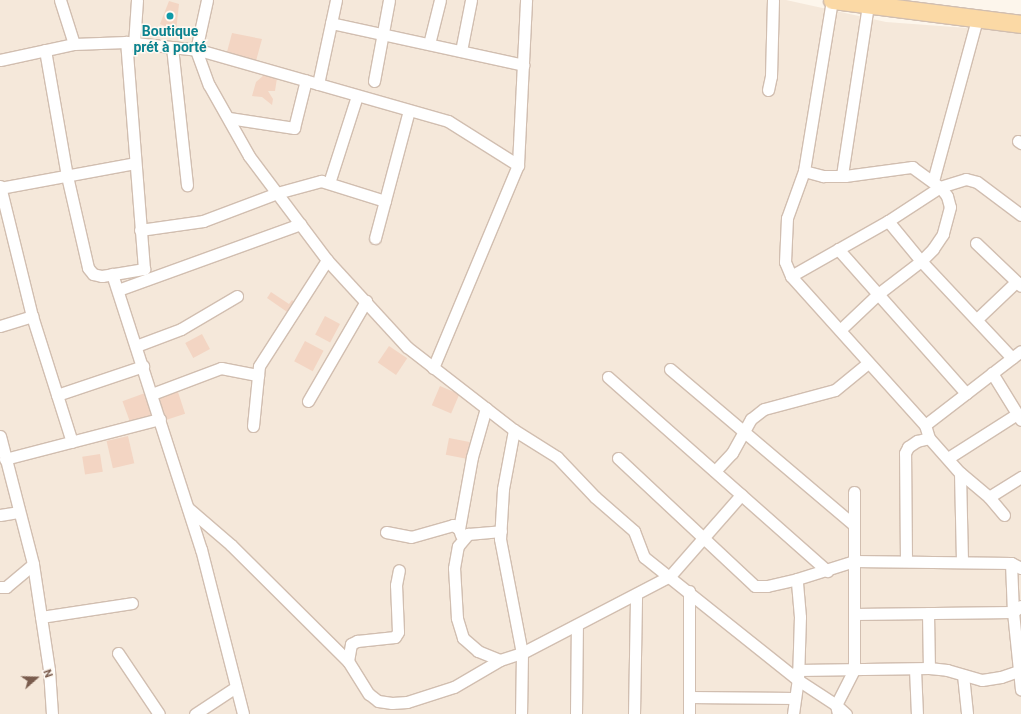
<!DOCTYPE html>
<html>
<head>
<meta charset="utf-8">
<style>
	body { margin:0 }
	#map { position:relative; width:1021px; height:714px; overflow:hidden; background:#fdf6ec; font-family:Roboto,sans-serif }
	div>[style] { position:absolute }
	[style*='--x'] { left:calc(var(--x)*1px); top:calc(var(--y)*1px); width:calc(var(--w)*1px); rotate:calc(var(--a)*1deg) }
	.residential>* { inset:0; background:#f5e8da }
	.building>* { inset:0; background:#f3d5c3; transform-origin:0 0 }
	.roads { filter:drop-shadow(1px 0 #d1beb0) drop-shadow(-1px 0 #d1beb0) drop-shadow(0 1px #d1beb0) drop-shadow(0 -1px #d1beb0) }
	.minor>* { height:11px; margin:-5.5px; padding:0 5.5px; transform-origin:5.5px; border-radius:5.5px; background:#fff }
	.primary>* { height:17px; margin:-8.5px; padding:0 8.5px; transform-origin:8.5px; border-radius:8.5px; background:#fbd9a5 }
	.dots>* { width:11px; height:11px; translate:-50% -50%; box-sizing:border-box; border:2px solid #fffaf3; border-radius:50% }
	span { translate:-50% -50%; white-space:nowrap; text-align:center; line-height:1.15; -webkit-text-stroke:3px #fffaf3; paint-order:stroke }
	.culture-label { font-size:14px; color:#0d838f; font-weight:700 }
	.north { position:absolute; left:16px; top:658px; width:40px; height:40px; -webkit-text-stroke:3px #fffaf3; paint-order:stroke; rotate:70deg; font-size:11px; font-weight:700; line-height:16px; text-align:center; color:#7a5c4d }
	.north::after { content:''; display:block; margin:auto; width:14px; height:18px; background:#7a5c4d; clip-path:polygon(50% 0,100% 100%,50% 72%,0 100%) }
</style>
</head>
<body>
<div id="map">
	<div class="residential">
		<i style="clip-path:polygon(0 0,786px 0,886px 22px,1021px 32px,1021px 714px,0 714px)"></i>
	</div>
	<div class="building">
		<i style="clip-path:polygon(169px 1px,179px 4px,176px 31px,160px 24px)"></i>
		<i style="clip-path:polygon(232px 33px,262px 39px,256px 61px,227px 52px)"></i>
		<i style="clip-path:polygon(273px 74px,277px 78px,275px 91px,268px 91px,273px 99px,272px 105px,262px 97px,252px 96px,256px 82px,264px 75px)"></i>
		<i style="clip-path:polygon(271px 292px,289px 304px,292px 300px,297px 304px,290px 314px,267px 298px)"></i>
		<i style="left:325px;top:316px;width:17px;height:21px;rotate:28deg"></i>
		<i style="left:202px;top:334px;width:17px;height:19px;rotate:62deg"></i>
		<i style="left:305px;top:341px;width:21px;height:23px;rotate:28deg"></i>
		<i style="left:389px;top:346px;width:22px;height:20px;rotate:34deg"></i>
		<i style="left:440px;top:386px;width:21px;height:21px;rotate:23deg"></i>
		<i style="left:178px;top:392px;width:23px;height:21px;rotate:72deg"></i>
		<i style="left:145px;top:393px;width:23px;height:24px;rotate:70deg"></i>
		<i style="left:128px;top:436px;width:28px;height:22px;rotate:77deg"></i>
		<i style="left:449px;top:438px;width:21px;height:17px;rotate:11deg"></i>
		<i style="left:100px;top:454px;width:18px;height:18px;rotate:81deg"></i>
	</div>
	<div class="roads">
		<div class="minor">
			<i style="--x:60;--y:0;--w:46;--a:72.3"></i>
			<i style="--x:207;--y:0;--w:51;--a:102.4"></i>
			<i style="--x:196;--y:50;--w:37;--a:70"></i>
			<i style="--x:209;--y:85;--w:81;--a:60.6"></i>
			<i style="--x:249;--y:156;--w:130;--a:53.1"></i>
			<i style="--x:327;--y:260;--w:118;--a:47.4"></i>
			<i style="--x:407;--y:347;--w:135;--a:37.8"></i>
			<i style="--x:514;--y:430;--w:51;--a:32.1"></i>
			<i style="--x:557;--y:457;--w:55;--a:46.5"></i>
			<i style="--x:595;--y:497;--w:52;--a:41.1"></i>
			<i style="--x:634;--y:531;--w:28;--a:69"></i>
			<i style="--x:644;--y:557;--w:197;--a:38.6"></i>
			<i style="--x:798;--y:680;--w:45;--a:33.3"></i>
			<i style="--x:836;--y:705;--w:9;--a:77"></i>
			<i style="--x:331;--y:23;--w:197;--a:12.3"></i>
			<i style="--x:134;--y:44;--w:44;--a:-86.1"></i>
			<i style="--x:429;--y:44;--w:45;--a:-76"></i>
			<i style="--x:172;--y:47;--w:139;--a:83.8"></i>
			<i style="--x:45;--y:50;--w:128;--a:80.1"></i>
			<i style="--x:67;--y:176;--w:94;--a:77.1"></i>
			<i style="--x:88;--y:268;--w:8;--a:50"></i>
			<i style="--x:93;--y:274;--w:9;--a:13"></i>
			<i style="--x:102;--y:276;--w:43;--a:-9.5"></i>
			<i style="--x:144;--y:269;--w:228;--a:-94.5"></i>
			<i style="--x:461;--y:51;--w:52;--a:-78.9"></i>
			<i style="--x:0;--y:60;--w:76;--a:-12.2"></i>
			<i style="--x:74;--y:44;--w:52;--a:-2.2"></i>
			<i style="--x:126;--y:42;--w:73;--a:6.3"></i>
			<i style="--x:199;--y:50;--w:259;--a:15.9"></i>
			<i style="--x:448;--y:121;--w:83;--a:32.2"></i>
			<i style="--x:374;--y:81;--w:82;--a:-79.5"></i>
			<i style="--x:318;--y:84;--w:86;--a:-77.9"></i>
			<i style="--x:768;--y:90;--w:14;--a:-78"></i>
			<i style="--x:771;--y:76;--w:76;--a:-88.5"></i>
			<i style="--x:229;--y:118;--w:66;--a:8.7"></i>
			<i style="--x:294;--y:128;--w:49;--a:-76"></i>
			<i style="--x:1018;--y:141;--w:4;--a:34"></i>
			<i style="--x:804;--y:171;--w:173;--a:-80.7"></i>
			<i style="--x:842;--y:175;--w:172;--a:-81.3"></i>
			<i style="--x:933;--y:181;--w:168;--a:-74.8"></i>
			<i style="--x:329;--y:183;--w:91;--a:-72.2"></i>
			<i style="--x:0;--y:186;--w:134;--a:76.2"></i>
			<i style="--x:32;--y:316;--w:132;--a:72.4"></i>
			<i style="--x:0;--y:188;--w:137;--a:-10.5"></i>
			<i style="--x:888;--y:221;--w:52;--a:50.5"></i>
			<i style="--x:921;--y:261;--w:133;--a:46.8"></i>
			<i style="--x:140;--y:230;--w:64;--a:-8.1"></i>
			<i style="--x:203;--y:221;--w:79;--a:-20.7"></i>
			<i style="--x:277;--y:193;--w:46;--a:-15.3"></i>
			<i style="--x:321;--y:181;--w:67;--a:17.4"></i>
			<i style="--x:375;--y:238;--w:132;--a:-75.1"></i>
			<i style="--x:976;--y:243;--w:62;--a:43.7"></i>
			<i style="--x:838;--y:249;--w:193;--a:48.4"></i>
			<i style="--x:112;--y:274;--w:289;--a:72.1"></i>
			<i style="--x:201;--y:549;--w:170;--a:75.7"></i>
			<i style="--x:791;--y:276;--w:112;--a:-29.6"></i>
			<i style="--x:888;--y:221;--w:62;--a:-33.2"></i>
			<i style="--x:940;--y:187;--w:11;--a:52"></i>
			<i style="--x:947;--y:196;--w:11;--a:75"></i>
			<i style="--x:950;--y:207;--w:28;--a:105"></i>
			<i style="--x:943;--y:234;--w:18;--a:124"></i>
			<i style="--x:933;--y:249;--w:17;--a:135"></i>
			<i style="--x:921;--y:261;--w:54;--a:142.5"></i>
			<i style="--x:878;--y:294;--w:52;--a:136.5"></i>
			<i style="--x:118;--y:290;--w:194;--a:-19.9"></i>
			<i style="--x:977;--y:319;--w:54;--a:-43.5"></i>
			<i style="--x:0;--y:326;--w:34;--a:-17"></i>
			<i style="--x:136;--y:346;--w:48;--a:-20.7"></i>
			<i style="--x:181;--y:329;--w:65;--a:-30.5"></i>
			<i style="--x:433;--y:368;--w:220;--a:-67.3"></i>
			<i style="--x:518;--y:165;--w:165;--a:-87.2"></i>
			<i style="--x:670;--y:369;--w:241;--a:40.3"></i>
			<i style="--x:992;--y:373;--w:55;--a:58.3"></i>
			<i style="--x:608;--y:377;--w:293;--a:41.5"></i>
			<i style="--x:152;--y:394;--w:74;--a:-20.6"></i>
			<i style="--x:221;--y:368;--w:38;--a:11"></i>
			<i style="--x:57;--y:395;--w:91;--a:-18.6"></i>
			<i style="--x:308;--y:401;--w:116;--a:-59.9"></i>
			<i style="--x:925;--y:425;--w:121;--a:-37.6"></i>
			<i style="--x:253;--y:426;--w:60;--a:-84.3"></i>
			<i style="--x:259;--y:366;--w:126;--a:-57.3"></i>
			<i style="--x:514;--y:430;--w:60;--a:100.6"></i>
			<i style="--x:503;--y:489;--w:50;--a:93.4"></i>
			<i style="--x:500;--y:539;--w:116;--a:79.1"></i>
			<i style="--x:522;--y:653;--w:61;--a:90.9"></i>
			<i style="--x:0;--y:436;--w:132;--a:75.5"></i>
			<i style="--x:33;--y:564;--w:107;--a:81.4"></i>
			<i style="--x:49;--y:670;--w:44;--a:86.1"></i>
			<i style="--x:618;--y:458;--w:187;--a:43.1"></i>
			<i style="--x:755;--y:586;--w:12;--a:0"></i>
			<i style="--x:767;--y:586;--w:31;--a:-13"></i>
			<i style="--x:948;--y:458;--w:82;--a:-32.5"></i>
			<i style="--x:5;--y:459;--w:160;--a:-14.5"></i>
			<i style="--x:715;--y:471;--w:25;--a:-47"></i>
			<i style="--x:732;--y:453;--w:39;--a:-61"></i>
			<i style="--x:751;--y:419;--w:16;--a:-38"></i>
			<i style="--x:764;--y:409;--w:73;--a:-15"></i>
			<i style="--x:835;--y:390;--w:43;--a:-39.3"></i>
			<i style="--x:960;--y:473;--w:89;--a:88.7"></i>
			<i style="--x:989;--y:497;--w:38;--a:-32"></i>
			<i style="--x:188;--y:508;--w:57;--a:40.7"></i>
			<i style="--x:231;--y:545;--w:165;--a:44.8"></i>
			<i style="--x:348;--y:661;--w:39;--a:58"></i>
			<i style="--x:369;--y:694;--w:11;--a:38"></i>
			<i style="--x:378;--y:701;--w:14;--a:8"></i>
			<i style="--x:392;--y:703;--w:15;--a:-4"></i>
			<i style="--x:407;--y:702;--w:49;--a:-17.7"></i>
			<i style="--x:454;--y:687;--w:53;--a:-30.4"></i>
			<i style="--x:500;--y:660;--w:23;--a:-18"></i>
			<i style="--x:522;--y:653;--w:167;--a:-27.5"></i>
			<i style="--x:670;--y:576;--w:108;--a:-48.8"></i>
			<i style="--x:0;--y:515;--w:18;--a:-9"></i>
			<i style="--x:1004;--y:515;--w:23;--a:-130"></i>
			<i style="--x:989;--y:497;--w:38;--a:-140"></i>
			<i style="--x:960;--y:473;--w:47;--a:-131.5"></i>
			<i style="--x:929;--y:438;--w:14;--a:-107"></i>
			<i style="--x:925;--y:425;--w:200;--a:-132"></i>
			<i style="--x:791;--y:276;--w:15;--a:-113"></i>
			<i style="--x:785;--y:262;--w:44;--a:-87.4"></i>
			<i style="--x:787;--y:218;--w:50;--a:-70.1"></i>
			<i style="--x:804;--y:171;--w:20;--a:15"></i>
			<i style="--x:823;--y:176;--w:22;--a:0"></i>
			<i style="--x:845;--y:176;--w:68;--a:-7.7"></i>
			<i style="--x:912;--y:167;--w:34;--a:36"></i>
			<i style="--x:940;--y:187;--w:27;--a:-17"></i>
			<i style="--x:966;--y:179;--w:11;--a:15"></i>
			<i style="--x:977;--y:182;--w:55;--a:36.9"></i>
			<i style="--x:459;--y:529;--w:73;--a:-79.8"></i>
			<i style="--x:472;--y:457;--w:51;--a:-74.1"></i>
			<i style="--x:386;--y:532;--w:25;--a:11"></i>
			<i style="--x:411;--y:537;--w:44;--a:-15.9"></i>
			<i style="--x:453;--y:525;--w:7;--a:34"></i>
			<i style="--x:459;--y:529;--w:6;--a:72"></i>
			<i style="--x:906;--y:561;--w:108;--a:-90.5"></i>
			<i style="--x:905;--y:453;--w:7;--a:-63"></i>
			<i style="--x:908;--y:447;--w:11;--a:-34"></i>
			<i style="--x:917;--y:441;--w:12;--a:-14"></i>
			<i style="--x:1011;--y:563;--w:49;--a:87.7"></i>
			<i style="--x:1013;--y:612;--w:78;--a:84.1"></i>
			<i style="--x:0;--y:587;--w:6;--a:0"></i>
			<i style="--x:6;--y:587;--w:35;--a:-40"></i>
			<i style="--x:928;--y:613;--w:55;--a:89"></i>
			<i style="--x:854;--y:614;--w:159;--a:-0.7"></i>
			<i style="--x:1013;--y:612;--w:10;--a:-37"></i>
			<i style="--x:41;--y:617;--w:92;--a:-8.7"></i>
			<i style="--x:118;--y:653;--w:73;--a:56.1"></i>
			<i style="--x:500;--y:660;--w:24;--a:-158"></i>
			<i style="--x:478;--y:651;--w:20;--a:-139"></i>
			<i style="--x:463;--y:638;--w:21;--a:-107"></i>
			<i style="--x:457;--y:618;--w:50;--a:-93.4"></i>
			<i style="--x:454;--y:568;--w:22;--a:-80"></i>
			<i style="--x:458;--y:546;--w:16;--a:-50"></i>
			<i style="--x:468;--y:534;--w:33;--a:-5"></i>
			<i style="--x:348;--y:661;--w:17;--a:-80"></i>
			<i style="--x:351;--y:644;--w:7;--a:-27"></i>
			<i style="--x:357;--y:641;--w:38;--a:-6"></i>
			<i style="--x:395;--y:637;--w:6;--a:-59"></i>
			<i style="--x:398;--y:632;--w:47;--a:-92.4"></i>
			<i style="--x:396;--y:585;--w:15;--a:-79"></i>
			<i style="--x:915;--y:669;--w:45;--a:87.5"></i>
			<i style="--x:798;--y:670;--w:131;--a:-0.9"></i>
			<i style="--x:929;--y:668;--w:18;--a:6"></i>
			<i style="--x:947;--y:670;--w:36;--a:16"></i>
			<i style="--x:982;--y:680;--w:19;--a:-9"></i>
			<i style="--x:1001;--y:677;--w:21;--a:-19"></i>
			<i style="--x:963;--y:675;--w:39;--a:84"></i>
			<i style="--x:689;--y:697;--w:106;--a:0.5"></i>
			<i style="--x:195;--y:714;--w:49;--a:-33.4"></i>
			<i style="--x:576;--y:714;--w:89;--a:-89.4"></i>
			<i style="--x:634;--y:714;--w:120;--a:-89"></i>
			<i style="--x:689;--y:714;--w:123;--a:-90"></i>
			<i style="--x:793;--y:714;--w:34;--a:-82"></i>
			<i style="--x:798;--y:680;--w:63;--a:-88.2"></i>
			<i style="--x:800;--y:617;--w:38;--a:-95"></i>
			<i style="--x:797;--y:579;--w:60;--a:-17.5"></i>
			<i style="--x:854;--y:561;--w:157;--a:0.7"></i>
			<i style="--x:1011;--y:563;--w:11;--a:27"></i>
			<i style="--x:846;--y:714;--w:13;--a:-138"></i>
			<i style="--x:836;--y:705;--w:39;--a:-63"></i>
			<i style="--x:854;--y:670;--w:178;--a:-90"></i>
		</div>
		<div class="primary">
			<i style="--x:832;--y:0;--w:191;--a:7.2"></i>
		</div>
	</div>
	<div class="dots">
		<i style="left:170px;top:16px;background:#0f9aa8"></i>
	</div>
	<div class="culture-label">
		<span style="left:170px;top:39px">Boutique<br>prét à porté</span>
	</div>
	<div class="north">N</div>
</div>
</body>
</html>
